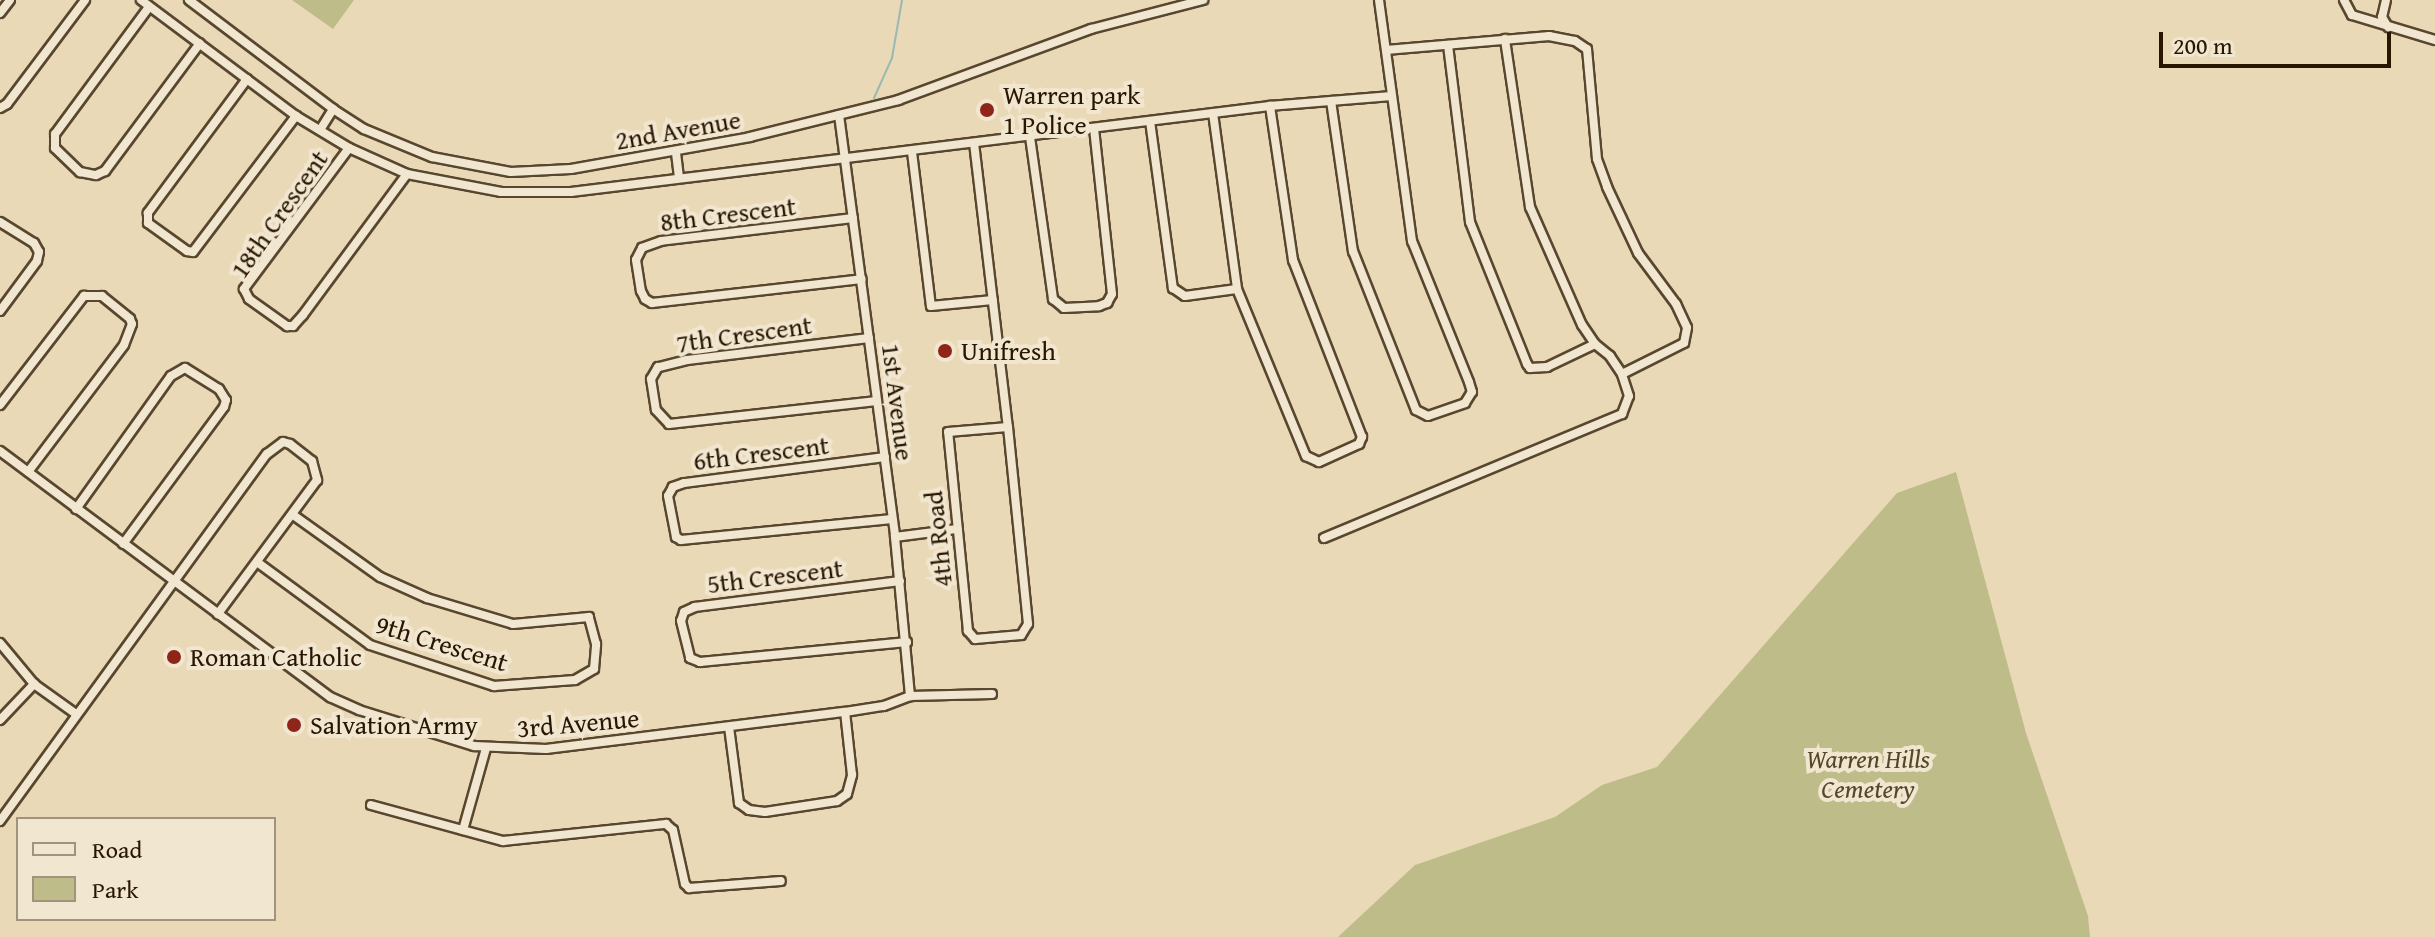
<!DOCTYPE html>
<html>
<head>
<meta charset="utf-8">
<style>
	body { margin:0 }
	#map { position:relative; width:2435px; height:937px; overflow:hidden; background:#ead9b7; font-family:"Gentium Book Plus",serif }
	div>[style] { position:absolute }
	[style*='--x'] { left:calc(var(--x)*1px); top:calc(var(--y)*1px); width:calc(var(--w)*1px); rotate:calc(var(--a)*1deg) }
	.green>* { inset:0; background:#bebd89 }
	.stream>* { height:2px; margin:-1px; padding:0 1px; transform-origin:1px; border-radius:1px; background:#98b9b4 }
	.roads { filter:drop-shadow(2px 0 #58472e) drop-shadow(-2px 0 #58472e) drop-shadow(0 2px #58472e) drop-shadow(0 -2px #58472e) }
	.street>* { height:8px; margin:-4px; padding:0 4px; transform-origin:4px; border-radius:4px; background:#f1e6d0 }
	.dots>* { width:22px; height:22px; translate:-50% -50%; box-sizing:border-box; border:4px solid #f1e6d0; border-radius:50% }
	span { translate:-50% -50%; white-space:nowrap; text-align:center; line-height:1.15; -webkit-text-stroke:8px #f1e6d0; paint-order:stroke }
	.poi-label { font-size:26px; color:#281601 }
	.left { translate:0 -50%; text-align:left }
	.street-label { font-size:26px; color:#281601 }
	.park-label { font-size:26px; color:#55482a; font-style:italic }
	.legend { position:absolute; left:16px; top:817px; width:260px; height:104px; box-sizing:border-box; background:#f1e6d0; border:2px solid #a1937d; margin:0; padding:10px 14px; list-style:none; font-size:24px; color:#281601 }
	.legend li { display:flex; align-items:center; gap:16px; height:40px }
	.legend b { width:40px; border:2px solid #a1937d }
	.scale { position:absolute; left:2159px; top:32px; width:232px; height:36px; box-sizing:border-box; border:4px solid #281601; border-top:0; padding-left:10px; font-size:24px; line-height:28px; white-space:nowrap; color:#281601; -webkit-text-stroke:6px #f1e6d0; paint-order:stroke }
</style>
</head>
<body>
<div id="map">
	<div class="green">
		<i style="clip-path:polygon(292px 0,354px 0,333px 29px)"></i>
		<i style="clip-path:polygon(1956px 472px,2026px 733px,2088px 916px,2090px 937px,1338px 937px,1415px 865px,1555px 817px,1602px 785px,1657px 767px,1897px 493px)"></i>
	</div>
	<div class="stream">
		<i style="--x:874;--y:98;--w:44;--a:-65.8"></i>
		<i style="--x:892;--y:58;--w:59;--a:-80.2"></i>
	</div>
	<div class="roads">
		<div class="street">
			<i style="--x:141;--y:0;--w:194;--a:36.8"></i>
			<i style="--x:296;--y:116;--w:62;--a:31.1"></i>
			<i style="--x:349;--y:148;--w:64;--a:24.1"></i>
			<i style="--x:407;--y:174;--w:96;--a:10.8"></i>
			<i style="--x:501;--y:192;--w:70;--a:0"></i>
			<i style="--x:571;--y:192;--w:704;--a:-7.01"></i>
			<i style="--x:1270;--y:106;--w:121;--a:-4.7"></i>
			<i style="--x:189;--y:0;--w:181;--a:37.1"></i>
			<i style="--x:333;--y:109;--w:37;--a:33"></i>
			<i style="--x:364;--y:129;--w:74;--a:22.4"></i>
			<i style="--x:432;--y:157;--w:80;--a:10.8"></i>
			<i style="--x:511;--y:172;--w:60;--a:-2.9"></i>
			<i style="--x:571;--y:169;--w:182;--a:-10.1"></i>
			<i style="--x:750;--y:137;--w:153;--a:-14"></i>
			<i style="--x:898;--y:100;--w:206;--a:-20.2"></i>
			<i style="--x:1091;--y:29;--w:116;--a:-14.5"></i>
			<i style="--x:2344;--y:0;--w:17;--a:62"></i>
			<i style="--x:2352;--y:15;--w:87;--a:16.8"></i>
			<i style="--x:2386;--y:0;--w:17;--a:103"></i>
			<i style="--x:2382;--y:17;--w:12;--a:59"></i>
			<i style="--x:149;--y:7;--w:158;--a:126.5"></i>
			<i style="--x:55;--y:134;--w:14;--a:90"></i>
			<i style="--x:55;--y:148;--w:35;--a:44"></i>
			<i style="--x:80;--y:172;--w:16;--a:11"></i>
			<i style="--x:96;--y:175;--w:10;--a:-24"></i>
			<i style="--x:105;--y:171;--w:159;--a:-53.4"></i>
			<i style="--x:0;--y:13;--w:16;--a:-52"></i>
			<i style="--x:1448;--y:45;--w:178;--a:82.9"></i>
			<i style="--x:1470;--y:222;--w:153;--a:68.1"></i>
			<i style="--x:1527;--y:364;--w:5;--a:53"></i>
			<i style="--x:1530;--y:368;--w:17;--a:-3"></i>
			<i style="--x:1547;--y:367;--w:53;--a:-25.6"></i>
			<i style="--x:1595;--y:344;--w:23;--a:-124"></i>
			<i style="--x:1582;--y:325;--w:129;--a:-113.8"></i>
			<i style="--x:1530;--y:207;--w:170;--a:-98.5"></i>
			<i style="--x:1386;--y:50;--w:164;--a:-4.9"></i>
			<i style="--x:1549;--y:36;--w:26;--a:11"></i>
			<i style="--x:1575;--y:41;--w:14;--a:34"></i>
			<i style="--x:1587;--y:49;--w:110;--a:84.8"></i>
			<i style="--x:1597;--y:159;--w:30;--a:70"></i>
			<i style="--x:1607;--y:187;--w:73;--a:64.8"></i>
			<i style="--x:1638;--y:253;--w:64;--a:53.3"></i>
			<i style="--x:1676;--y:304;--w:26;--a:65"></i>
			<i style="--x:1687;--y:328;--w:15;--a:101"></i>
			<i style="--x:1684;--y:343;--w:69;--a:153.4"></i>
			<i style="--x:247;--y:79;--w:167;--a:126.5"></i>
			<i style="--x:148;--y:213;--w:10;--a:90"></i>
			<i style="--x:148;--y:223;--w:48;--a:35.7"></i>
			<i style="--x:187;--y:251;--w:6;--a:9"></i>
			<i style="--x:193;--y:252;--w:171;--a:-52.9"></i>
			<i style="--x:1331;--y:101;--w:152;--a:81.7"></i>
			<i style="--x:1353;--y:251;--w:171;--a:68.4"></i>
			<i style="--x:1416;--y:410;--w:13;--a:27"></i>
			<i style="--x:1428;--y:416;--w:39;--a:-19"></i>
			<i style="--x:1465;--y:403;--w:13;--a:-58"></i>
			<i style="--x:1472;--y:392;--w:10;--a:-107"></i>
			<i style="--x:1469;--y:382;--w:152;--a:-112"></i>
			<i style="--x:1412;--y:241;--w:243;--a:-97.8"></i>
			<i style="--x:0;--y:108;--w:8;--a:-30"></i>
			<i style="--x:7;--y:104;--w:130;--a:-53.1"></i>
			<i style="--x:1213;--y:113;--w:178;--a:82.2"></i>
			<i style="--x:1237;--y:289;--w:181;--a:67.6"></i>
			<i style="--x:1306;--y:456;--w:14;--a:25"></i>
			<i style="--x:1319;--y:462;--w:44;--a:-24.2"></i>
			<i style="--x:1359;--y:444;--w:8;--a:-67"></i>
			<i style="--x:1362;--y:437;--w:190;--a:-111.3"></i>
			<i style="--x:1293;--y:260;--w:156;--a:-98.5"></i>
			<i style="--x:839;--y:115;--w:426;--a:82.4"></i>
			<i style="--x:895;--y:537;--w:160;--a:84.6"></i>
			<i style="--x:1150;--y:121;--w:169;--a:82.2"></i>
			<i style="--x:1173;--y:288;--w:14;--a:34"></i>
			<i style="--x:1185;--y:296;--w:52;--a:-7.7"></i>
			<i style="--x:320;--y:130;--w:25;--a:-58"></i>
			<i style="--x:1030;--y:137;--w:164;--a:81.9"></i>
			<i style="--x:1053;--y:299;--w:14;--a:39"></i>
			<i style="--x:1064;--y:308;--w:35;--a:-3"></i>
			<i style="--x:1099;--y:306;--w:9;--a:-21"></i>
			<i style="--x:1107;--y:303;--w:10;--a:-61"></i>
			<i style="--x:1112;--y:294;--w:167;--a:-96.2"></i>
			<i style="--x:974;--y:143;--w:286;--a:83.2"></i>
			<i style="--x:1008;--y:427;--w:198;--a:84.2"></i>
			<i style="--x:1028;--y:624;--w:13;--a:122"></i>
			<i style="--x:1021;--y:635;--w:46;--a:175"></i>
			<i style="--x:975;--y:639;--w:11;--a:-131"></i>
			<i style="--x:968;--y:631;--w:200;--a:-95.7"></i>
			<i style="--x:948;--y:432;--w:60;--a:-4.8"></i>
			<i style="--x:349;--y:148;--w:176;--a:126.7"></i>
			<i style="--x:244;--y:289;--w:11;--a:63"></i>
			<i style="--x:249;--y:299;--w:47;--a:35.4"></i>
			<i style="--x:287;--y:326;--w:6;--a:0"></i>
			<i style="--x:293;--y:326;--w:15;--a:-48"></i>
			<i style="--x:303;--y:315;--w:175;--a:-53.6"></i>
			<i style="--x:912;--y:152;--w:155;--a:83"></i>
			<i style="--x:931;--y:306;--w:62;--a:-5.5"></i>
			<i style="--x:676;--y:153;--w:24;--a:83"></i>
			<i style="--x:853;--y:218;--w:193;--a:173.2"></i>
			<i style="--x:661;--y:241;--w:20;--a:160"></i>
			<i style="--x:642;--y:248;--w:13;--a:117"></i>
			<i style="--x:636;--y:260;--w:31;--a:81"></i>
			<i style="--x:641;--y:291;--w:9;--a:63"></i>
			<i style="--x:645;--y:299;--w:8;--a:30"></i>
			<i style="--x:652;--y:303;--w:211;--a:-6.5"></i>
			<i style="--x:0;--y:222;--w:40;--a:32"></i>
			<i style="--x:34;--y:243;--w:10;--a:61"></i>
			<i style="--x:39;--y:252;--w:9;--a:103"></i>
			<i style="--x:37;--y:261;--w:62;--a:126.5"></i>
			<i style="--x:869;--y:338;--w:183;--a:173.1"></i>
			<i style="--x:687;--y:360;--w:30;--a:166"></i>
			<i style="--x:658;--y:367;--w:14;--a:120"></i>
			<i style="--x:651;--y:379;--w:31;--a:81"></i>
			<i style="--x:656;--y:410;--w:19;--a:47"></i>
			<i style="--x:669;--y:424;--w:209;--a:-6.3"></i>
			<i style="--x:0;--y:405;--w:138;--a:-52.4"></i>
			<i style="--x:84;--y:296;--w:18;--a:0"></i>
			<i style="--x:102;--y:296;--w:36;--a:39"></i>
			<i style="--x:130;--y:319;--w:5;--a:68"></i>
			<i style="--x:132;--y:324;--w:22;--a:111"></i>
			<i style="--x:124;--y:345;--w:159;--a:127.1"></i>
			<i style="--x:0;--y:451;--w:412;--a:36.7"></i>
			<i style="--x:330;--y:697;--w:32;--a:24"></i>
			<i style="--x:359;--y:710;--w:121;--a:17.4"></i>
			<i style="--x:474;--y:746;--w:72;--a:2.4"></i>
			<i style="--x:546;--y:749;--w:301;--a:-7.1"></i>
			<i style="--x:845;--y:712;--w:39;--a:-9"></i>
			<i style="--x:884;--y:706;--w:28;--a:-21"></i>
			<i style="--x:910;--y:696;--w:82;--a:-1.4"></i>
			<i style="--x:885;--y:457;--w:203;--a:172.6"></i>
			<i style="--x:684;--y:483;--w:12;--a:160"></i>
			<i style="--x:673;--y:487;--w:10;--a:119"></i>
			<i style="--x:668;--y:496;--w:42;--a:79"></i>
			<i style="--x:676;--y:537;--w:6;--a:31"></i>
			<i style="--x:681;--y:540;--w:212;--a:-5.7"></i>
			<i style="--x:76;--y:509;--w:163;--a:-54.5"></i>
			<i style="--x:171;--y:376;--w:16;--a:-30"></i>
			<i style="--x:185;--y:368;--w:40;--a:32"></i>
			<i style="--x:219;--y:389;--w:13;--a:58"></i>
			<i style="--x:226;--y:400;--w:7;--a:106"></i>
			<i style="--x:224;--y:407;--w:170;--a:126.4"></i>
			<i style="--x:895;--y:537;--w:63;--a:-7.4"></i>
			<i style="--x:1324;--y:538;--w:323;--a:-22.6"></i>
			<i style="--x:1622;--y:414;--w:19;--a:-69"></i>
			<i style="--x:1629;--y:396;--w:23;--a:-108"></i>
			<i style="--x:1622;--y:374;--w:22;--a:-124"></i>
			<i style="--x:1610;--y:356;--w:19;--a:-141"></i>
			<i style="--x:257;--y:562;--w:140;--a:36.3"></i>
			<i style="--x:370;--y:645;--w:131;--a:18.3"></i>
			<i style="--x:494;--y:686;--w:81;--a:-4.2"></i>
			<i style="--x:575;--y:680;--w:22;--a:-30"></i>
			<i style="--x:594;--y:669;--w:25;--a:-85"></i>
			<i style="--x:596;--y:644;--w:28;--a:-105"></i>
			<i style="--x:589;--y:617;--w:76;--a:174.7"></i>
			<i style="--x:513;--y:624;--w:90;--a:-163.2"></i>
			<i style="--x:427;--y:598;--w:51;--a:-155.9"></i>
			<i style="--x:380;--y:577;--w:107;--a:-144.5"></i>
			<i style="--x:900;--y:581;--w:207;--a:172.8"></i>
			<i style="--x:695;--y:607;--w:12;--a:156"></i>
			<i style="--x:684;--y:612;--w:9;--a:108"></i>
			<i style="--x:681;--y:621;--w:38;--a:76"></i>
			<i style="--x:690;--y:658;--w:11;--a:22"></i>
			<i style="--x:700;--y:662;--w:208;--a:-5.5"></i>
			<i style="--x:0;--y:643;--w:53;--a:50.3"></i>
			<i style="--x:34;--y:684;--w:52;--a:35.5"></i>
			<i style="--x:0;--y:720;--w:50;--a:-46.6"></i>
			<i style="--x:729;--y:727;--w:77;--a:82.5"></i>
			<i style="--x:739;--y:803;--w:12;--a:35"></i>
			<i style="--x:749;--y:810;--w:16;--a:7"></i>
			<i style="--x:765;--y:812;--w:73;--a:-8.7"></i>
			<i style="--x:837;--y:801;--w:12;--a:-35"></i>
			<i style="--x:847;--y:794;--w:20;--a:-75"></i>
			<i style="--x:852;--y:775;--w:63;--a:-96.3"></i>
			<i style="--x:371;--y:805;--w:137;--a:15.3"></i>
			<i style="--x:503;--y:841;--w:164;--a:-6"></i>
			<i style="--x:666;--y:824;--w:9;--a:41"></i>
			<i style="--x:673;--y:830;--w:55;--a:77.5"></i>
			<i style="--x:685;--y:884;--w:6;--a:45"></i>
			<i style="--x:689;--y:888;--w:92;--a:-4.4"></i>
			<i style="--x:0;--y:821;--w:454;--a:-54"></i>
			<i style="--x:267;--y:454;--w:20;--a:-37"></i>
			<i style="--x:283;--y:442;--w:7;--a:16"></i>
			<i style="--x:290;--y:444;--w:28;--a:38"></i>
			<i style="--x:312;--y:461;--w:20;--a:75"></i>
			<i style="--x:317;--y:480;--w:167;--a:126.5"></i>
			<i style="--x:463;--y:830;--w:85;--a:-74.3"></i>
		</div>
	</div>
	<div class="dots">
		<i style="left:987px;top:110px;background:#8f2418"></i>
		<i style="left:945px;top:351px;background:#8f2418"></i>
		<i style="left:174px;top:657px;background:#8f2418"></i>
		<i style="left:294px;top:725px;background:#8f2418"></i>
	</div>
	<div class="poi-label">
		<span class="left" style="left:1003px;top:110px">Warren park<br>1 Police</span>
		<span class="left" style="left:961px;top:351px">Unifresh</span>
		<span class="left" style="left:190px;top:657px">Roman Catholic</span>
		<span class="left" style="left:310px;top:725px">Salvation Army</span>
	</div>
	<div class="street-label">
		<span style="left:678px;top:130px;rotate:-10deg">2nd Avenue</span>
		<span style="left:279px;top:214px;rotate:-55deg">18th Crescent</span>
		<span style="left:728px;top:214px;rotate:-7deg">8th Crescent</span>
		<span style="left:744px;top:334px;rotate:-8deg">7th Crescent</span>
		<span style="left:898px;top:402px;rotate:83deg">1st Avenue</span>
		<span style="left:761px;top:453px;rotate:-7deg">6th Crescent</span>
		<span style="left:938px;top:539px;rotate:-96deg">4th Road</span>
		<span style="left:775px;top:576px;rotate:-7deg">5th Crescent</span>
		<span style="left:442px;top:643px;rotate:17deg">9th Crescent</span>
		<span style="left:578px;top:723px;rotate:-5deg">3rd Avenue</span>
	</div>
	<div class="park-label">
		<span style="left:1868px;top:774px">Warren Hills<br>Cemetery</span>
	</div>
	<ul class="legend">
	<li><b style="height:10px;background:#f1e6d0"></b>Road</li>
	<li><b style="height:22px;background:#bebd89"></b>Park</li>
	</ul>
	<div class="scale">200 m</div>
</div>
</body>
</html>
